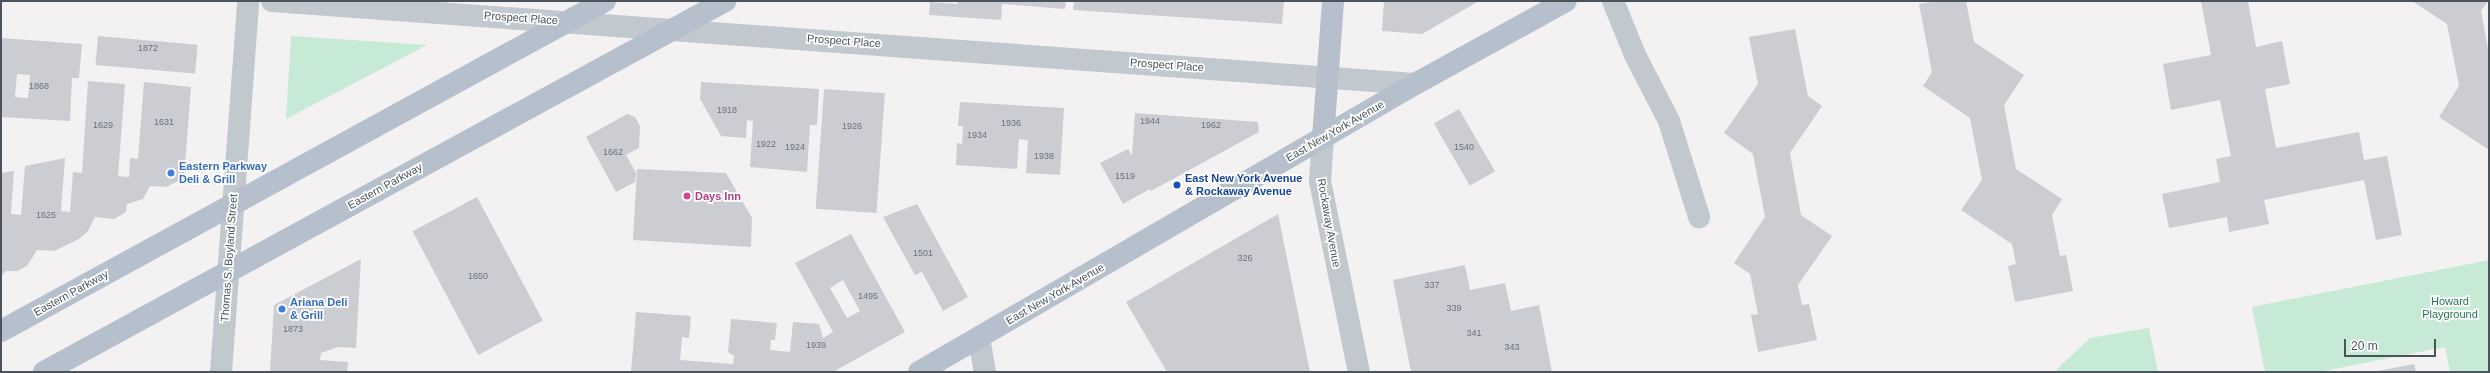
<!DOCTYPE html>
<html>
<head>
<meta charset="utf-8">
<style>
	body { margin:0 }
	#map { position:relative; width:2490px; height:373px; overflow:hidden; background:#f3f1f1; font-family:Helvetica,sans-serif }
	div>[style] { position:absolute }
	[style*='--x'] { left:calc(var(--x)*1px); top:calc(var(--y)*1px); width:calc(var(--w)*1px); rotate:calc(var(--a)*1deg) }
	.green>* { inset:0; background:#c6ead5 }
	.building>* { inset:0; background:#cccdd3; transform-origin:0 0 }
	.minor>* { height:22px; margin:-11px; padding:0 11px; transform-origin:11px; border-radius:11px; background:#c1c8ce }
	.major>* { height:22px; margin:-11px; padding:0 11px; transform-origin:11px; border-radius:11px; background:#b5c0cc }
	.dots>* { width:11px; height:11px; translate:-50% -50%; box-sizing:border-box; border:2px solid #fff; border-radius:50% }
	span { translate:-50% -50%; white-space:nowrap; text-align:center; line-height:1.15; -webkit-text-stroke:3.5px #fff; paint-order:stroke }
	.number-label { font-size:9px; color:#6b727a }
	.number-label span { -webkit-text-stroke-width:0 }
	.street-label { font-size:11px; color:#4b545c }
	.shop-label { font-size:11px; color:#366cbe; font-weight:700 }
	.left { translate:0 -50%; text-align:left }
	.transit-label { font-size:11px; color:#164399; font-weight:700 }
	.hotel-label { font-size:11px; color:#b23c85; font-weight:700 }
	.park-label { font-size:11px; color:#24754f }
	.frame { position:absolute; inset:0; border:2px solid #4b545c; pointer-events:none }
	.scale { position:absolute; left:2344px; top:339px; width:92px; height:18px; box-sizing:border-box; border:2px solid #4b545c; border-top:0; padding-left:5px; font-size:12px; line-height:14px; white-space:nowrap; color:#4b545c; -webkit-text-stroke:3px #fff; paint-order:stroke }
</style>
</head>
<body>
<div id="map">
	<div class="green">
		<i style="clip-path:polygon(291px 36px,427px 45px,286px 119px)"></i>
		<i style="clip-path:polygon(2489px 260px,2489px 372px,2450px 372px,2445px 347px,2319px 372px,2265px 372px,2252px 307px)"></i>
		<i style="clip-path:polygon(2149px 328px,2158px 372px,2054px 372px,2090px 338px)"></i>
	</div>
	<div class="building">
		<i style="clip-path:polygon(958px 1px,1066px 1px,1065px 9px,1002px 4px,1001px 20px,929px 15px,930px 2px,957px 4px)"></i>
		<i style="clip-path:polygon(1074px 1px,1284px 1px,1282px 24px,1073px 10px)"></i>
		<i style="clip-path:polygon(1384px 1px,1479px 1px,1422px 34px,1382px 31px)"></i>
		<i style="clip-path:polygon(1938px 1px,1966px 1px,1974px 42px,2024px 75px,2004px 105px,2016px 169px,2062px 199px,2052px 215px,2060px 256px,2066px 255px,2073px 291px,2015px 302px,2008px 266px,2016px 264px,2012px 244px,1961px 210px,1982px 180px,1970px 118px,1923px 86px,1932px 72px,1919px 4px)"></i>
		<i style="clip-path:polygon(2201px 1px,2248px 1px,2256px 47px,2282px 41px,2290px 84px,2265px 89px,2276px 148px,2359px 132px,2364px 160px,2387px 156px,2402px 235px,2376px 240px,2364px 180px,2264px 200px,2269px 224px,2229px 232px,2227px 217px,2169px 228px,2162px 194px,2220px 182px,2216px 159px,2231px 156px,2220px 100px,2171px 110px,2163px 64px,2211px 55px)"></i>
		<i style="clip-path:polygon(2412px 1px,2488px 1px,2481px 11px,2489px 54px,2489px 150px,2439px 117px,2459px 86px,2447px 24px)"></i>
		<i style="clip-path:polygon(1795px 29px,1808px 96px,1822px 106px,1790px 153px,1801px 215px,1832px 236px,1798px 285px,1802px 305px,1809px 304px,1817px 340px,1758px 352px,1751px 315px,1758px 314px,1750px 274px,1734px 263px,1765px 217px,1753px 154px,1724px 133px,1758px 84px,1749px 37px)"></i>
		<i style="left:98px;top:36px;width:100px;height:29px;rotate:5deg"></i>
		<i style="clip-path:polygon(evenodd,1px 38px,82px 44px,79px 78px,72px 78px,70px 121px,1px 117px,1px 38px,17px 74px,30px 75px,28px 98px,15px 97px,17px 74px)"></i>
		<i style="clip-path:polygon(88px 81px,125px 84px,118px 176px,129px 177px,130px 158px,138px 159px,144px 82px,191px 87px,184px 178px,166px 187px,150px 186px,143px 199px,127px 204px,126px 212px,114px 219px,95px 217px,88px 231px,79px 239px,54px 251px,37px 250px,27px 266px,17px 271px,6px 271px,1px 276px,1px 173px,14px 171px,11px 214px,21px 215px,25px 166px,65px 158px,61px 211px,70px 212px,73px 172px,82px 173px)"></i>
		<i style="clip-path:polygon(701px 82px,819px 89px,817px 125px,810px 125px,807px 172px,750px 167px,753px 121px,747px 120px,746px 138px,721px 136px,700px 99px)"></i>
		<i style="left:824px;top:89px;width:61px;height:120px;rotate:4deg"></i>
		<i style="clip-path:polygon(960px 102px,1064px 108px,1060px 175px,1026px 173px,1028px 140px,1019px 139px,1017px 169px,956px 165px,957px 143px,962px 144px,963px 126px,958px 126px)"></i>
		<i style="left:1459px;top:109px;width:72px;height:29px;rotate:60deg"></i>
		<i style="clip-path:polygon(1135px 113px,1258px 122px,1259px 132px,1151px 191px,1150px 189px,1123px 204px,1100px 163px,1128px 149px,1132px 156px)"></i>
		<i style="clip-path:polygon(627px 114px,635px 117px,640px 126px,639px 148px,626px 155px,636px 173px,635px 182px,616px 192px,586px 137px)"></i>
		<i style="clip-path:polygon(637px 169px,726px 173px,752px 218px,751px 247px,633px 240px)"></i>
		<i style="left:477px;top:197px;width:140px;height:73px;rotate:62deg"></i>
		<i style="clip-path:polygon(917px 204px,968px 297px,943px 311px,922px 272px,915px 275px,883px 217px)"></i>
		<i style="clip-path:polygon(1278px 214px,1310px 372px,1167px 372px,1126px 302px)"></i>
		<i style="clip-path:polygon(evenodd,851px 234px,905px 332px,833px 372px,631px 372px,636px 312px,691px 316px,689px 338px,682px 337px,680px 360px,733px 364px,734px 356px,728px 352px,731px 319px,777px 323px,775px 340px,771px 340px,770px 350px,790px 352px,793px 322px,819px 324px,823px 338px,833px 332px,795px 263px,851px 234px,843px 280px,860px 311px,847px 318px,830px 288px,843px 280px)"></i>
		<i style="clip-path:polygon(361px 259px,356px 348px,338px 347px,321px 353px,320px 360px,348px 362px,347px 372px,270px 372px,274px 305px)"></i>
		<i style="clip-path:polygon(1465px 265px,1470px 290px,1505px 283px,1511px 311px,1539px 305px,1552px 372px,1411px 372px,1393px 280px)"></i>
		<i style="clip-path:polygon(2414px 364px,2416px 372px,2378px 372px,2378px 371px)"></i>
	</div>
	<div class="minor">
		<i style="--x:272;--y:1;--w:1146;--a:4.15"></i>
		<i style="--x:1613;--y:1;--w:58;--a:67.8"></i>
		<i style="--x:1635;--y:55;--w:74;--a:62.7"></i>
		<i style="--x:1669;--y:121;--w:101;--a:72.6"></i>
		<i style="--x:1323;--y:138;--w:43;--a:94"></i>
		<i style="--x:1320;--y:181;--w:195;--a:78.5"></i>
		<i style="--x:979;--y:338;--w:35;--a:80"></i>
		<i style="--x:221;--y:372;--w:372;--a:-85.8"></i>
	</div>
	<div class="major">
		<i style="--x:1323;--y:138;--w:137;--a:-85.8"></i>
		<i style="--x:1;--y:331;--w:688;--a:-28.65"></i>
		<i style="--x:44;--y:372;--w:776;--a:-28.58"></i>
		<i style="--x:919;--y:372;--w:574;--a:-30.14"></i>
		<i style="--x:1415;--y:84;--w:172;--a:-28.8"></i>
	</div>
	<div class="dots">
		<i style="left:171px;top:173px;background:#3f7fe0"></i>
		<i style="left:1177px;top:185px;background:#1a4fb4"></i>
		<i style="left:687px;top:196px;background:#d1479c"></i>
		<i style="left:282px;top:309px;background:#3f7fe0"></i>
	</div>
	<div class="number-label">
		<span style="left:148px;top:48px">1872</span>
		<span style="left:39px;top:86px">1868</span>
		<span style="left:727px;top:110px">1918</span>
		<span style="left:1150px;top:121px">1944</span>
		<span style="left:164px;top:122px">1631</span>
		<span style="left:1011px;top:123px">1936</span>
		<span style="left:103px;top:125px">1629</span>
		<span style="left:1211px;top:125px">1962</span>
		<span style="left:852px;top:126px">1926</span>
		<span style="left:977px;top:135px">1934</span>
		<span style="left:766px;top:144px">1922</span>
		<span style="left:795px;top:147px">1924</span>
		<span style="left:1464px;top:147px">1540</span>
		<span style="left:613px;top:152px">1662</span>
		<span style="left:1044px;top:156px">1938</span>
		<span style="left:1125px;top:176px">1519</span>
		<span style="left:46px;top:215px">1625</span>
		<span style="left:923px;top:253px">1501</span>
		<span style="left:1245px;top:258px">326</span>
		<span style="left:478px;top:276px">1650</span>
		<span style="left:1432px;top:285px">337</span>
		<span style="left:868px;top:296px">1495</span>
		<span style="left:1454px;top:308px">339</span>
		<span style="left:293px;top:329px">1873</span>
		<span style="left:1474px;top:333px">341</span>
		<span style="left:816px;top:345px">1939</span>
		<span style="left:1512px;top:347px">343</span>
	</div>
	<div class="street-label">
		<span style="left:521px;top:18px;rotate:4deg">Prospect Place</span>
		<span style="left:844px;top:41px;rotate:4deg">Prospect Place</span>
		<span style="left:1167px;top:65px;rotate:4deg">Prospect Place</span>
		<span style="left:1335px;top:131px;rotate:-30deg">East New York Avenue</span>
		<span style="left:385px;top:186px;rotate:-29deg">Eastern Parkway</span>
		<span style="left:1329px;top:223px;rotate:80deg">Rockaway Avenue</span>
		<span style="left:229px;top:258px;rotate:-86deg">Thomas S. Boyland Street</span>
		<span style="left:71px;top:293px;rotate:-29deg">Eastern Parkway</span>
		<span style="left:1055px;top:294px;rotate:-30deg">East New York Avenue</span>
	</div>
	<div class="shop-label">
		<span class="left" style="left:179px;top:173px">Eastern Parkway<br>Deli &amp; Grill</span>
		<span class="left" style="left:290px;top:309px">Ariana Deli<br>&amp; Grill</span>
	</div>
	<div class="transit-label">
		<span class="left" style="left:1185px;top:185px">East New York Avenue<br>&amp; Rockaway Avenue</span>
	</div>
	<div class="hotel-label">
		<span class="left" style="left:695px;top:196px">Days Inn</span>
	</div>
	<div class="park-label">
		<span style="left:2450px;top:308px">Howard<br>Playground</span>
	</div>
	<div class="frame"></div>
	<div class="scale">20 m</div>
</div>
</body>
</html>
